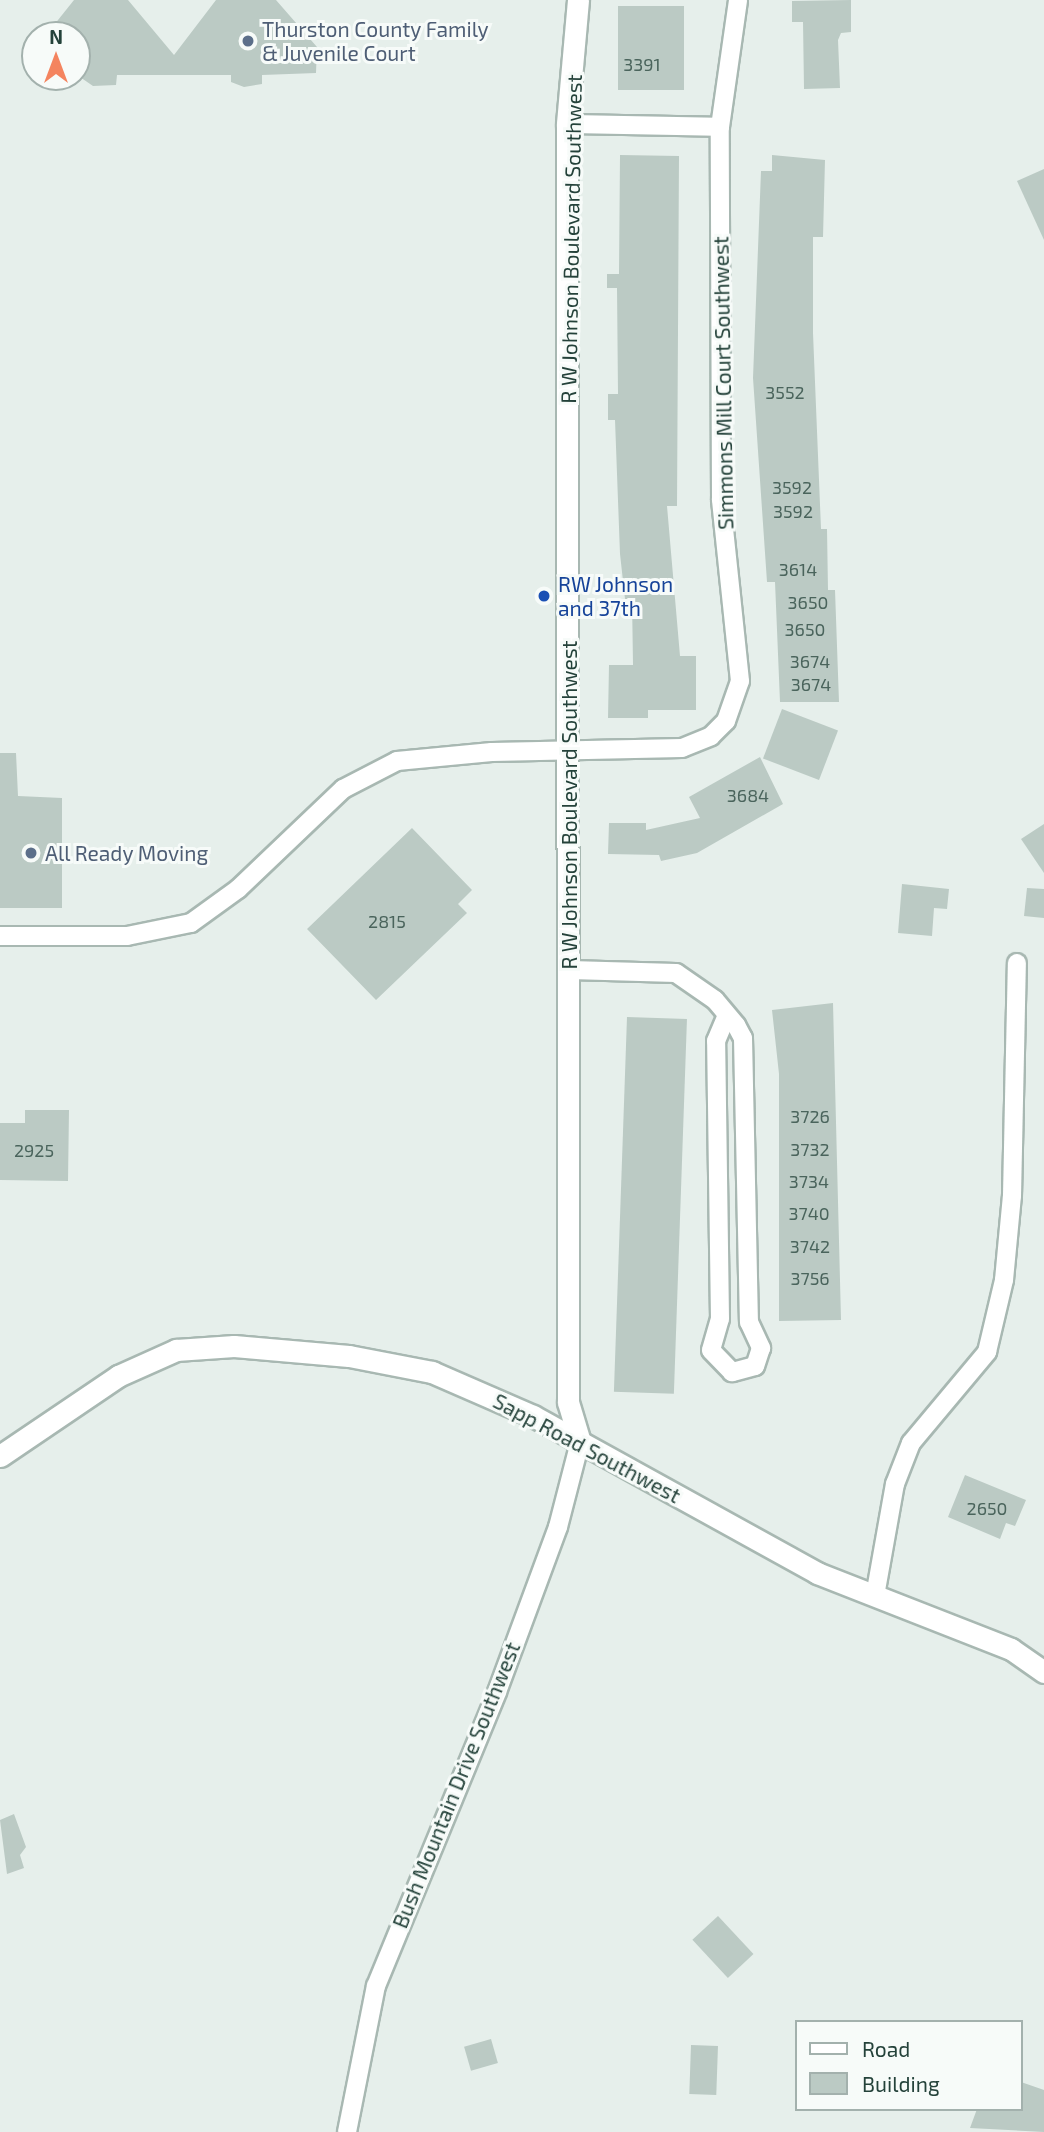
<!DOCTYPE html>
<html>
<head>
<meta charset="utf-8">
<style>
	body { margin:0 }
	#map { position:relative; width:1044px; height:2132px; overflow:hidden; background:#e6efeb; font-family:"Exo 2",sans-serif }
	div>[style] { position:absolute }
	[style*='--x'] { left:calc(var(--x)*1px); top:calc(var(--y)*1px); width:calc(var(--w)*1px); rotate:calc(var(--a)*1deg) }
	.building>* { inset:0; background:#bbcac4; transform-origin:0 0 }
	.roads { filter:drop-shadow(2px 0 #a8b8b2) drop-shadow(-2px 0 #a8b8b2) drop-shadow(0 2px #a8b8b2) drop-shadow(0 -2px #a8b8b2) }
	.street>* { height:18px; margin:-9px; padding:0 9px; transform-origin:9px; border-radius:9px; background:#fff }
	.secondary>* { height:21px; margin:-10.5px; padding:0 10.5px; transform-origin:10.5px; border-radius:10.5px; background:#fff }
	.dots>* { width:19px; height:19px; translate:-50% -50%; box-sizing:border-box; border:4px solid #f7fbf9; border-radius:50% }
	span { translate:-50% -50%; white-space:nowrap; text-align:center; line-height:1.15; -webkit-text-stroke:6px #f7fbf9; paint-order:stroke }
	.number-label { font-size:18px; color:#4a645c }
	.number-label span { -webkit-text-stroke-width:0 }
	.service-label { font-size:21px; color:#4e5e75 }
	.left { translate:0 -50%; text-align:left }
	.street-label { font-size:21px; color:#24423a }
	.transit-label { font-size:21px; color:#164399 }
	.legend { position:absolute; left:795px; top:2020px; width:228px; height:91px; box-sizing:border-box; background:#f7fbf9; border:2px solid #a3b1ad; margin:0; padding:9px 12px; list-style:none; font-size:21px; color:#24423a }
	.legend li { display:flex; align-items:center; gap:14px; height:35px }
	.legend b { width:35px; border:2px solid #a3b1ad }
	.north { position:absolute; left:21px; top:21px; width:70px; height:70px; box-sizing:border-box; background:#f7fbf9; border:2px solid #a3b1ad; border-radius:50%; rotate:0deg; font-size:19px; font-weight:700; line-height:28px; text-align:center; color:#24423a }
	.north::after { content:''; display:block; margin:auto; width:24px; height:32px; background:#f4845f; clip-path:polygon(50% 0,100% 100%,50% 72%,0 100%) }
</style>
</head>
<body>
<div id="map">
	<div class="building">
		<i style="clip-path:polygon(74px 0,128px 0,174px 55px,216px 0,276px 0,317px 47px,316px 73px,262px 75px,262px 84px,244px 87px,231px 82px,231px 75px,117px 75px,116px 85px,93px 86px,77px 75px,77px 35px,46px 35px)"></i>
		<i style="clip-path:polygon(851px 0,851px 32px,841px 33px,838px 40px,840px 88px,804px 89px,803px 22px,792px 22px,792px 1px)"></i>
		<i style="left:618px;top:6px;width:66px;height:84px"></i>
		<i style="clip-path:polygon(620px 155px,679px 156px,677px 506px,667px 506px,680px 656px,696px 656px,696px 710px,648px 710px,648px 718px,608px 718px,609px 665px,633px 665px,632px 599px,625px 599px,620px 554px,615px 420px,608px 420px,608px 394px,618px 394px,617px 288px,607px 288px,607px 274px,619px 274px)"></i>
		<i style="clip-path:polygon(772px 155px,825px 160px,823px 237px,813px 237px,813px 333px,821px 529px,827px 529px,828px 590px,835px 590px,839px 702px,780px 702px,775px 582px,767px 582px,753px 378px,761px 171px,772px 171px)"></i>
		<i style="clip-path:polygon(1044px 169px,1044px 240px,1017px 181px)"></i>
		<i style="left:782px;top:709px;width:60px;height:53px;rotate:21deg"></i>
		<i style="clip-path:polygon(0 753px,16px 753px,18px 796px,62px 798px,62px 908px,0 908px)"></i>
		<i style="clip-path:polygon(760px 757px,783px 804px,697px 853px,661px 861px,659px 855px,608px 854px,609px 823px,646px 823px,646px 830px,700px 818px,689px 797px)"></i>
		<i style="clip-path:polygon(1044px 824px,1044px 873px,1021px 839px)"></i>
		<i style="clip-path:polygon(412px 828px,472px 890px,458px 904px,467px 913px,376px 1000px,307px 929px)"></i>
		<i style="clip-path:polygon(902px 884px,949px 889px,947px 909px,934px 908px,932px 936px,898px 933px)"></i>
		<i style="clip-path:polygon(1027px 888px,1044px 889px,1044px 918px,1024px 916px)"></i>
		<i style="clip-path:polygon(833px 1003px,841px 1320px,779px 1321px,779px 1074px,772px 1010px)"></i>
		<i style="left:627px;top:1017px;width:60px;height:375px;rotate:2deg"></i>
		<i style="clip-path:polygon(25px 1110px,69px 1110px,68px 1181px,0 1180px,0 1123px,25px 1123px)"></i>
		<i style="clip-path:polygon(965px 1475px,1026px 1500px,1015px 1526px,1006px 1523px,1000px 1539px,948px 1517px)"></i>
		<i style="clip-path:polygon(14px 1814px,26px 1847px,20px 1855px,24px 1868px,7px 1874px,0 1820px)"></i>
		<i style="left:718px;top:1916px;width:52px;height:35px;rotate:47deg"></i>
		<i style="left:491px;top:2039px;width:25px;height:28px;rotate:74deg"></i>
		<i style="left:691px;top:2045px;width:27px;height:49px;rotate:2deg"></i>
		<i style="clip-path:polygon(1021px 2082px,1044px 2090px,1044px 2132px,970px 2128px,977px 2109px,1021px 2109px)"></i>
	</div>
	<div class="roads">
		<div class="street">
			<i style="--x:567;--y:124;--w:153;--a:1.1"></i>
			<i style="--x:0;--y:936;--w:127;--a:0"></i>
			<i style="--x:127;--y:936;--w:65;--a:-11.5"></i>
			<i style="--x:191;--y:923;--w:58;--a:-35.9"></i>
			<i style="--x:238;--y:889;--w:145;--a:-43.6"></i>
			<i style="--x:343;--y:789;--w:61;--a:-27.4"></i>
			<i style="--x:397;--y:761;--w:95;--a:-5.4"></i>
			<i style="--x:492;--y:752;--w:190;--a:-1.2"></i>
			<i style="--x:682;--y:748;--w:31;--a:-22"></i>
			<i style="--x:711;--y:736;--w:21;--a:-45"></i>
			<i style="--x:726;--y:721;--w:42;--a:-70.7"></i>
			<i style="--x:740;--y:681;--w:183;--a:-96"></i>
			<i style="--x:721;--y:499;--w:372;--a:-90.2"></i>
			<i style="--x:720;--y:127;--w:128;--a:-81.9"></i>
			<i style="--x:570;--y:970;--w:106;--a:1.6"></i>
			<i style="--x:676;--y:973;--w:47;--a:34.7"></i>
			<i style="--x:715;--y:1000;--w:33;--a:50"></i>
			<i style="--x:736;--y:1025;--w:15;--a:62"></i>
			<i style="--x:743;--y:1038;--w:284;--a:88.8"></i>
			<i style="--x:749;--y:1322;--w:29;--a:65"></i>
			<i style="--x:761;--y:1348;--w:19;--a:108"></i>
			<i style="--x:755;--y:1366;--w:24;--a:165"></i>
			<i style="--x:732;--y:1372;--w:30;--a:-134"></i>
			<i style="--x:711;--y:1350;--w:32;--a:-74"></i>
			<i style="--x:720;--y:1319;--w:278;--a:-90.8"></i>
			<i style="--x:716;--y:1041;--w:28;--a:-67"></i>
			<i style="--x:875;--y:1596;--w:114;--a:-79.9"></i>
			<i style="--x:895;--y:1484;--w:44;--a:-68.7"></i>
			<i style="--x:911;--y:1443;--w:119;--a:-50.1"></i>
			<i style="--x:987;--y:1352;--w:74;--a:-76.7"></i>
			<i style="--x:1004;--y:1280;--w:84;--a:-84.6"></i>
			<i style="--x:1012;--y:1196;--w:233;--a:-88.8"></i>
			<i style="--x:347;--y:2132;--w:149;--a:-78.8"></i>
			<i style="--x:376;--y:1986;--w:318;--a:-67.6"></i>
			<i style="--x:497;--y:1692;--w:176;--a:-69.7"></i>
			<i style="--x:558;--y:1527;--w:88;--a:-75.5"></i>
		</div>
		<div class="secondary">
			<i style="--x:578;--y:0;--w:124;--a:95.1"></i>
			<i style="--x:567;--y:124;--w:1278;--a:89.96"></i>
			<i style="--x:568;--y:1402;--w:42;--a:73.3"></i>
			<i style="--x:0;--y:1456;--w:143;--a:-34.1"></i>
			<i style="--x:118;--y:1376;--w:64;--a:-24.1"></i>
			<i style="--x:176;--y:1350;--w:58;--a:-3.9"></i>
			<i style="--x:234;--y:1346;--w:115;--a:5"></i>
			<i style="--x:349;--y:1356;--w:85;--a:10.9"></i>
			<i style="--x:432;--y:1372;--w:110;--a:23.5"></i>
			<i style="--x:533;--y:1416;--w:325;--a:28.9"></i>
			<i style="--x:817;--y:1573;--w:208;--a:21.4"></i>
			<i style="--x:1011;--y:1649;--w:40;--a:34.9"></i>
		</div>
	</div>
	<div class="dots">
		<i style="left:248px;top:41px;background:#5c6f8a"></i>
		<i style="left:544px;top:596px;background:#1a4fb4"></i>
		<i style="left:31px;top:853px;background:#5c6f8a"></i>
	</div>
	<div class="number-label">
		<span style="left:642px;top:64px">3391</span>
		<span style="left:785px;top:392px">3552</span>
		<span style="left:792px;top:487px">3592</span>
		<span style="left:793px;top:511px">3592</span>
		<span style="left:798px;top:569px">3614</span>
		<span style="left:808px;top:602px">3650</span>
		<span style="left:805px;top:629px">3650</span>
		<span style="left:810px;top:661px">3674</span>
		<span style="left:811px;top:684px">3674</span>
		<span style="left:748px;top:795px">3684</span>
		<span style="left:387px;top:921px">2815</span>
		<span style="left:810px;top:1116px">3726</span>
		<span style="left:810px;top:1149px">3732</span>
		<span style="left:34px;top:1150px">2925</span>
		<span style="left:809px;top:1181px">3734</span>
		<span style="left:809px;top:1213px">3740</span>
		<span style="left:810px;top:1246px">3742</span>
		<span style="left:810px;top:1278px">3756</span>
		<span style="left:987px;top:1508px">2650</span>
	</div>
	<div class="service-label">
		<span class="left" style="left:262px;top:41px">Thurston County Family<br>&amp; Juvenile Court</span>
		<span class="left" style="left:45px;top:853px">All Ready Moving</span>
	</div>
	<div class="street-label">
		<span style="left:571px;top:239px;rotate:-89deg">R W Johnson Boulevard Southwest</span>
		<span style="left:723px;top:383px;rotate:-91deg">Simmons Mill Court Southwest</span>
		<span style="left:569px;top:805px;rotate:-90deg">R W Johnson Boulevard Southwest</span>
		<span style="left:587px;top:1448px;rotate:28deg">Sapp Road Southwest</span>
		<span style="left:456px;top:1785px;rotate:-68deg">Bush Mountain Drive Southwest</span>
	</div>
	<div class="transit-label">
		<span class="left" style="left:558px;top:596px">RW Johnson<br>and 37th</span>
	</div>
	<ul class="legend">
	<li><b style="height:9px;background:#fff"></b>Road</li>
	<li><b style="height:19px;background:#bbcac4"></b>Building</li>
	</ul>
	<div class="north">N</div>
</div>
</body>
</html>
